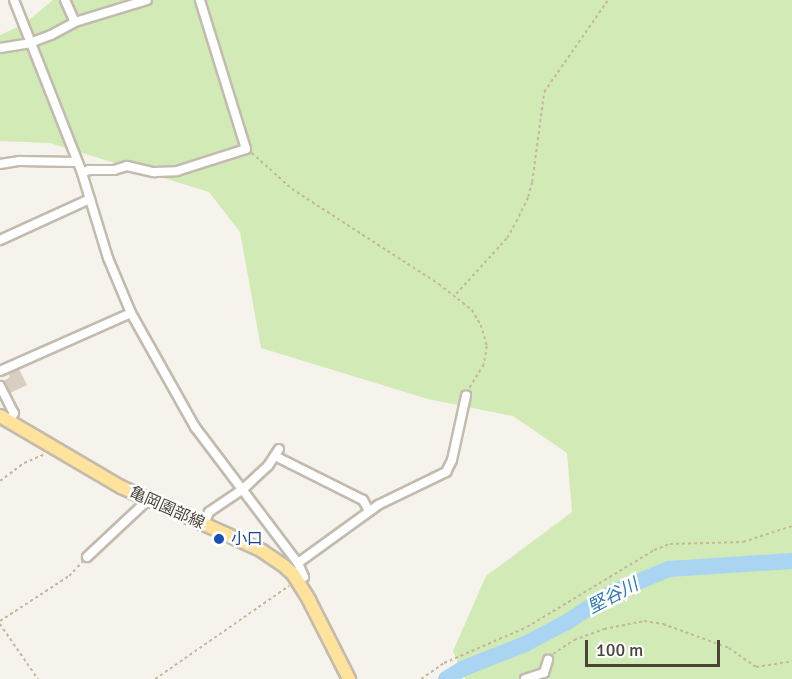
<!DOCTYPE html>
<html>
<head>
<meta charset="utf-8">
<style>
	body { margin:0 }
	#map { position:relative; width:792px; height:679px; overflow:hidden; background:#f6f3ec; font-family:Signika,"Noto Sans JP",sans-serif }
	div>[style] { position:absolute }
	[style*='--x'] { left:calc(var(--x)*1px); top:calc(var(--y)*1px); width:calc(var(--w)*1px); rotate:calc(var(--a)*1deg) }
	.green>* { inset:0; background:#d2eab5 }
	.river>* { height:16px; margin:-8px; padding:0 8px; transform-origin:8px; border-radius:8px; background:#a9d4f2 }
	.building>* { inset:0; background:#d8cfc1 }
	.path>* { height:1.5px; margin-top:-0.75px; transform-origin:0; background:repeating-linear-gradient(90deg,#c4b79f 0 3px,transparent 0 6px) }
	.roads { filter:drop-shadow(2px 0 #c2bbae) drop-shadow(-2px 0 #c2bbae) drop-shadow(0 2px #c2bbae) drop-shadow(0 -2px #c2bbae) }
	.minor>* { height:8px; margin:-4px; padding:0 4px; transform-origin:4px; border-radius:4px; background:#fff }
	.primary>* { height:12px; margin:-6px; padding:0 6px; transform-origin:6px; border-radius:6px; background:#ffe39c }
	.dots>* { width:16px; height:16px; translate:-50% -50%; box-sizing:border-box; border:3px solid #fff; border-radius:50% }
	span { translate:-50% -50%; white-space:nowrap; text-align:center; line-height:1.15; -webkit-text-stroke:5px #fff; paint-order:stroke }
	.street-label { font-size:16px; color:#4b4439 }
	.transit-label { font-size:16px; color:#164399 }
	.left { translate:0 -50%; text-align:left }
	.water-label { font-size:18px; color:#2e7ab2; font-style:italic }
	.scale { position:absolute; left:585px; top:640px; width:135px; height:27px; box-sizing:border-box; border:3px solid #4b4439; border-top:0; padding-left:8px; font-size:18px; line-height:21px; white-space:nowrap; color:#4b4439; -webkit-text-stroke:4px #fff; paint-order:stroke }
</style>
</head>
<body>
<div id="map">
	<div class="green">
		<i style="clip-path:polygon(53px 0,792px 0,792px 679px,465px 679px,453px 651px,486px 576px,572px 512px,567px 453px,513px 416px,428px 399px,261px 348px,240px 232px,209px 192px,50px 143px,0 141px,0 35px,24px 24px)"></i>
	</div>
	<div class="river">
		<i style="--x:446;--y:679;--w:19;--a:-32"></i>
		<i style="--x:462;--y:669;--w:68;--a:-21.6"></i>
		<i style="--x:525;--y:644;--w:47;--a:-27.6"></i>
		<i style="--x:567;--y:622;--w:53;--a:-33.4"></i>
		<i style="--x:611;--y:593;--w:63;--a:-22.5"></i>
		<i style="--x:669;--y:569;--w:123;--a:-3.7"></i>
	</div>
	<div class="building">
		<i style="clip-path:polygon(19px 369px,27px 385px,10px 393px,4px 381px,10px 377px,8px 374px)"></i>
	</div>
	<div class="path">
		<i style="--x:252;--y:153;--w:54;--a:42"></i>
		<i style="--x:292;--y:189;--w:175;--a:32.9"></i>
		<i style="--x:439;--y:284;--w:42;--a:38.2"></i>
		<i style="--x:472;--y:310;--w:17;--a:59"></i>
		<i style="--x:481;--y:325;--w:22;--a:74"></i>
		<i style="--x:487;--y:346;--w:19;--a:99"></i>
		<i style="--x:484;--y:365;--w:28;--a:122"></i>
		<i style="--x:456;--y:294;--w:76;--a:-47.7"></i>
		<i style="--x:507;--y:238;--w:18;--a:-61"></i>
		<i style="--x:516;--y:222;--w:28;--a:-64"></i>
		<i style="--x:528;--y:197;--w:16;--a:-75"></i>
		<i style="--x:532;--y:182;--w:91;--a:-82.4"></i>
		<i style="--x:544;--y:92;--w:112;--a:-55.2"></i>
		<i style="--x:0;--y:481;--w:30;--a:-37"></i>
		<i style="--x:24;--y:463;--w:21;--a:-23"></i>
		<i style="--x:0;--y:621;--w:82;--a:-33.1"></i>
		<i style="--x:69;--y:576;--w:19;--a:-47"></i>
		<i style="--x:0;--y:624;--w:67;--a:55.4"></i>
		<i style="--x:553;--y:654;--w:25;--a:-34"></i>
		<i style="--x:574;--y:640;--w:32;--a:-20"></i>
		<i style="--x:604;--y:629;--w:41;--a:-11.3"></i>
		<i style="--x:644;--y:621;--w:19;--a:9"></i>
		<i style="--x:663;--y:624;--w:70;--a:20"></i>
		<i style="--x:729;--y:648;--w:33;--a:35"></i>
		<i style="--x:756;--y:667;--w:36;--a:-9"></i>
		<i style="--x:155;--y:679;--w:163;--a:-34.8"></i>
		<i style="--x:421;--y:679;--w:28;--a:-35"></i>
		<i style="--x:444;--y:663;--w:90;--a:-23.4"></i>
		<i style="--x:527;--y:627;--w:149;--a:-31.2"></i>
		<i style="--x:654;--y:550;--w:17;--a:-21"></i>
		<i style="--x:670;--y:544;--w:73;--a:-1.6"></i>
		<i style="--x:743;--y:542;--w:52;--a:-18.1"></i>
	</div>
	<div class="roads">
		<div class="minor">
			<i style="--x:14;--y:0;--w:186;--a:68.5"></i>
			<i style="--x:82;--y:173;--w:89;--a:73"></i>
			<i style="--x:108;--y:258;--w:60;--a:67.3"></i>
			<i style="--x:131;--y:313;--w:131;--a:60.7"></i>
			<i style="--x:195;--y:427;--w:171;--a:52.9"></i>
			<i style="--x:298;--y:563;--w:15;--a:67"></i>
			<i style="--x:304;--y:577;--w:8;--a:157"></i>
			<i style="--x:65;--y:0;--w:24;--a:66"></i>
			<i style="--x:0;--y:48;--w:30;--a:-9"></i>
			<i style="--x:30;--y:43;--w:22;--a:-21"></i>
			<i style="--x:51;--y:35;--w:27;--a:-28"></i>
			<i style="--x:75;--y:22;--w:75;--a:-17"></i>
			<i style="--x:0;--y:164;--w:20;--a:-9"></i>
			<i style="--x:20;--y:161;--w:57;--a:1"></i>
			<i style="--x:82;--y:173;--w:8;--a:-23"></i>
			<i style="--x:89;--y:170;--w:25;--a:0"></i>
			<i style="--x:114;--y:170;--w:14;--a:-17"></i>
			<i style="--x:127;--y:166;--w:28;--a:13"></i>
			<i style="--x:154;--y:172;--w:23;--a:-2"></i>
			<i style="--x:177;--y:171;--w:72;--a:-17.7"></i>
			<i style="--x:246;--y:149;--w:156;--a:-107.2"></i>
			<i style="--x:0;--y:240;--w:99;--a:-24.5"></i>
			<i style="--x:0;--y:371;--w:143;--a:-23.9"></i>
			<i style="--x:0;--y:386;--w:30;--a:63"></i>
			<i style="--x:14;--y:413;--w:10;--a:119"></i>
			<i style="--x:275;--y:456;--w:98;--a:26.6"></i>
			<i style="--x:363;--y:500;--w:13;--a:61"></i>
			<i style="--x:204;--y:524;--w:13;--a:-67"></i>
			<i style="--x:209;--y:512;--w:40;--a:-34"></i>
			<i style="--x:242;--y:490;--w:35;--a:-43"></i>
			<i style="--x:268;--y:466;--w:20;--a:-57"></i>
			<i style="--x:87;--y:557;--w:83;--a:-43.1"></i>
			<i style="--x:298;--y:563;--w:99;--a:-35.9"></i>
			<i style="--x:378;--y:505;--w:76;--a:-25.9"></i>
			<i style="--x:446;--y:472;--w:13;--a:-63"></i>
			<i style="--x:452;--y:460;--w:66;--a:-77.7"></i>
			<i style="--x:525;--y:679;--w:20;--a:-18"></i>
			<i style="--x:544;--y:673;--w:14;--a:-73"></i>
		</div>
		<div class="primary">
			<i style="--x:0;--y:416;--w:140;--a:30.4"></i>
			<i style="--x:121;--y:487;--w:115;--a:24.1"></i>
			<i style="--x:226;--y:534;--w:40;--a:25"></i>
			<i style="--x:262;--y:551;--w:25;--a:34"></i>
			<i style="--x:283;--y:565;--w:13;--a:42"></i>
			<i style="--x:293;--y:574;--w:31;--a:58"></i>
			<i style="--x:309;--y:600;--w:89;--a:63.1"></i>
		</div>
	</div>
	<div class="dots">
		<i style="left:219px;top:539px;background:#1a4fb4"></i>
	</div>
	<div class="street-label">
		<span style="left:167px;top:508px;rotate:24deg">亀岡園部線</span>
	</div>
	<div class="transit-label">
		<span class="left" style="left:231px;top:539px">小口</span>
	</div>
	<div class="water-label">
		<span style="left:613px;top:596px;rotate:-28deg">堅谷川</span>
	</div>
	<div class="scale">100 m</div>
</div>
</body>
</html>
